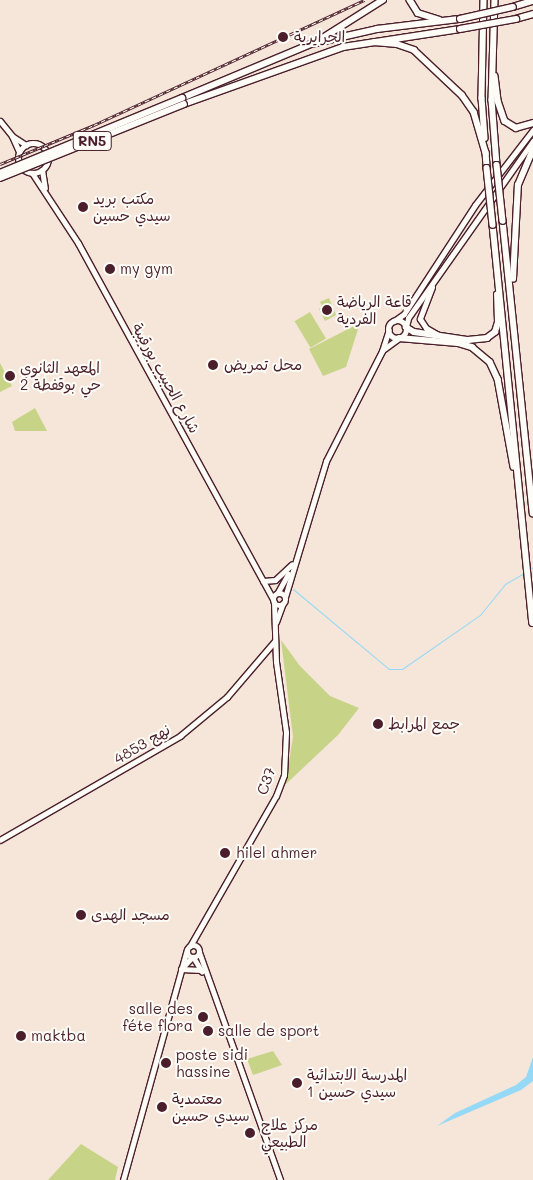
<!DOCTYPE html>
<html>
<head>
<meta charset="utf-8">
<style>
	body { margin:0 }
	#map { position:relative; width:533px; height:1180px; overflow:hidden; background:#f5e6d9; font-family:Mali,"Playpen Sans Arabic",sans-serif }
	div>[style] { position:absolute }
	[style*='--x'] { left:calc(var(--x)*1px); top:calc(var(--y)*1px); width:calc(var(--w)*1px); rotate:calc(var(--a)*1deg) }
	.green>* { inset:0; background:#c7d488; transform-origin:0 0 }
	.water>* { inset:0; background:#95d9f7 }
	.stream>* { height:1px; margin:-0.5px; padding:0 0.5px; transform-origin:0.5px; border-radius:0.5px; background:#95d9f7 }
	.roads { filter:drop-shadow(1px 0 #4a1f2b) drop-shadow(-1px 0 #4a1f2b) drop-shadow(0 1px #4a1f2b) drop-shadow(0 -1px #4a1f2b) }
	.tertiary>* { height:4.5px; margin:-2.25px; padding:0 2.25px; transform-origin:2.25px; border-radius:2.25px; background:#fdfcf7 }
	.secondary>* { height:5px; margin:-2.5px; padding:0 2.5px; transform-origin:2.5px; border-radius:2.5px; background:#fdfcf7 }
	.secondary>.ring { margin:-2.5px; padding:0; box-sizing:content-box; background:none; border:5px solid #fdfcf7; border-radius:50% }
	.trunk>* { height:5.5px; margin:-2.75px; padding:0 2.75px; transform-origin:2.75px; border-radius:2.75px; background:#fdfcf7 }
	.rail>* { height:3px; margin-top:-1.5px; transform-origin:0; background:repeating-linear-gradient(90deg,#fdfcf7 0 4px,#4a1f2b 0 8px); box-sizing:border-box; border-block:1px solid #4a1f2b }
	.bridges { filter:drop-shadow(1px 0 #4a1f2b) drop-shadow(-1px 0 #4a1f2b) drop-shadow(0 1px #4a1f2b) drop-shadow(0 -1px #4a1f2b) }
	.trunk-bridge>* { height:5.5px; margin:-2.75px; padding:0 2.75px; transform-origin:2.75px; border-radius:2.75px; background:#fdfcf7 }
	.dots>* { width:14px; height:14px; translate:-50% -50%; box-sizing:border-box; border:2px solid #fdfcf7; border-radius:50% }
	span { translate:-50% -50%; white-space:nowrap; text-align:center; line-height:1.15; -webkit-text-stroke:4px #fdfcf7; paint-order:stroke }
	.shield-label span { padding:1px 4px; background:#fdfcf7; border:1px solid; border-radius:4px; -webkit-text-stroke-width:0 }
	.shield-label { font-size:14px; color:#4a1f2b; font-weight:700 }
	.poi-label { font-size:15px; color:#4a1f2b }
	.left { translate:0 -50%; text-align:left }
	.right { translate:-100% -50%; text-align:right }
	.street-label { font-size:15px; color:#4a1f2b }
</style>
</head>
<body>
<div id="map">
	<div class="green">
		<i style="clip-path:polygon(329px 298px,336px 315px,325px 321px,319px 309px,322px 306px,320px 302px)"></i>
		<i style="left:310px;top:312px;width:31px;height:18px;rotate:59deg"></i>
		<i style="clip-path:polygon(360px 323px,346px 367px,323px 376px,309px 349px)"></i>
		<i style="clip-path:polygon(0 363px,12px 386px,0 392px)"></i>
		<i style="clip-path:polygon(35px 408px,47px 431px,15px 431px,12px 422px)"></i>
		<i style="clip-path:polygon(281px 640px,300px 666px,330px 696px,359px 708px,338px 735px,285px 785px,293px 737px)"></i>
		<i style="clip-path:polygon(273px 1051px,282px 1065px,253px 1075px,247px 1059px)"></i>
		<i style="clip-path:polygon(81px 1144px,118px 1167px,115px 1180px,48px 1180px)"></i>
	</div>
	<div class="water">
		<i style="clip-path:polygon(533px 1057px,533px 1081px,521px 1090px,437px 1126px,455px 1113px,516px 1085px,526px 1077px)"></i>
	</div>
	<div class="stream">
		<i style="--x:529;--y:570;--w:5;--a:-37"></i>
		<i style="--x:293;--y:589;--w:125;--a:39.8"></i>
		<i style="--x:389;--y:669;--w:13;--a:0"></i>
		<i style="--x:402;--y:669;--w:95;--a:-34.7"></i>
		<i style="--x:480;--y:615;--w:40;--a:-51"></i>
		<i style="--x:505;--y:584;--w:24;--a:-30"></i>
	</div>
	<div class="roads">
		<div class="tertiary">
			<i style="--x:0;--y:840;--w:208;--a:-30"></i>
			<i style="--x:180;--y:736;--w:61;--a:-39.7"></i>
			<i style="--x:227;--y:697;--w:72;--a:-49.5"></i>
		</div>
		<div class="secondary">
			<i style="--x:0;--y:121;--w:19;--a:51"></i>
			<i style="--x:12;--y:136;--w:17;--a:33"></i>
			<i style="--x:12;--y:136;--w:17;--a:66"></i>
			<i class="ring" style="left:18px;top:143px;width:25px;height:25px"></i>
			<i style="--x:42;--y:170;--w:18;--a:81"></i>
			<i style="--x:32;--y:173;--w:84;--a:56.7"></i>
			<i style="--x:78;--y:243;--w:406;--a:61.3"></i>
			<i style="--x:432;--y:287;--w:34;--a:111"></i>
			<i style="--x:420;--y:319;--w:11;--a:56"></i>
			<i style="--x:426;--y:328;--w:14;--a:30"></i>
			<i class="ring" style="left:388px;top:320px;width:13px;height:13px"></i>
			<i style="--x:394;--y:321;--w:12;--a:-35"></i>
			<i style="--x:404;--y:314;--w:130;--a:-56.9"></i>
			<i style="--x:475;--y:205;--w:95;--a:-52.3"></i>
			<i style="--x:406;--y:327;--w:9;--a:-77"></i>
			<i style="--x:408;--y:318;--w:217;--a:-54.8"></i>
			<i style="--x:384;--y:349;--w:19;--a:-36"></i>
			<i style="--x:263;--y:581;--w:12;--a:-5"></i>
			<i style="--x:275;--y:580;--w:23;--a:-43"></i>
			<i style="--x:278;--y:592;--w:21;--a:-61"></i>
			<i class="ring" style="left:273px;top:593px;width:7px;height:7px"></i>
			<i style="--x:285;--y:597;--w:142;--a:-73.2"></i>
			<i style="--x:326;--y:461;--w:123;--a:-63"></i>
			<i style="--x:382;--y:351;--w:22;--a:-72"></i>
			<i style="--x:276;--y:622;--w:20;--a:-70"></i>
			<i class="ring" style="left:187px;top:945px;width:7px;height:7px"></i>
			<i style="--x:190;--y:946;--w:173;--a:-60.2"></i>
			<i style="--x:276;--y:796;--w:22;--a:-69"></i>
			<i style="--x:284;--y:775;--w:43;--a:-87.3"></i>
			<i style="--x:286;--y:732;--w:71;--a:-98.1"></i>
			<i style="--x:276;--y:662;--w:60;--a:-91.9"></i>
			<i style="--x:199;--y:952;--w:242;--a:70.4"></i>
			<i style="--x:193;--y:957;--w:17;--a:59"></i>
			<i style="--x:181;--y:969;--w:20;--a:3"></i>
			<i style="--x:181;--y:969;--w:16;--a:-47"></i>
			<i style="--x:123;--y:1180;--w:239;--a:-74.5"></i>
		</div>
		<div class="trunk">
			<i style="--x:410;--y:0;--w:15;--a:58"></i>
			<i style="--x:418;--y:13;--w:22;--a:18"></i>
			<i style="--x:484;--y:0;--w:98;--a:91.2"></i>
			<i style="--x:482;--y:98;--w:40;--a:85.7"></i>
			<i style="--x:495;--y:0;--w:100;--a:91.7"></i>
			<i style="--x:492;--y:100;--w:65;--a:85.6"></i>
			<i style="--x:513;--y:7;--w:21;--a:-17"></i>
			<i style="--x:516;--y:19;--w:18;--a:-16"></i>
			<i style="--x:321;--y:39;--w:73;--a:-32.2"></i>
			<i style="--x:374;--y:42;--w:23;--a:5"></i>
			<i style="--x:397;--y:44;--w:18;--a:19"></i>
			<i style="--x:414;--y:50;--w:66;--a:43.2"></i>
			<i style="--x:462;--y:95;--w:21;--a:55"></i>
			<i style="--x:474;--y:112;--w:43;--a:73.7"></i>
			<i style="--x:495;--y:76;--w:25;--a:83"></i>
			<i style="--x:498;--y:101;--w:21;--a:71"></i>
			<i style="--x:505;--y:121;--w:13;--a:32"></i>
			<i style="--x:516;--y:128;--w:18;--a:-16"></i>
			<i style="--x:182;--y:98;--w:140;--a:-22.7"></i>
			<i style="--x:311;--y:44;--w:68;--a:-12.8"></i>
			<i style="--x:377;--y:29;--w:84;--a:-6.9"></i>
			<i style="--x:184;--y:104;--w:169;--a:-19.7"></i>
			<i style="--x:343;--y:47;--w:118;--a:-8.7"></i>
			<i style="--x:486;--y:152;--w:16;--a:86"></i>
			<i style="--x:503;--y:221;--w:294;--a:84.1"></i>
			<i style="--x:493;--y:225;--w:400;--a:84.3"></i>
			<i style="--x:513;--y:279;--w:94;--a:-87"></i>
			<i style="--x:518;--y:185;--w:39;--a:-67"></i>
			<i style="--x:406;--y:327;--w:9;--a:32"></i>
			<i style="--x:414;--y:332;--w:55;--a:8.4"></i>
			<i style="--x:468;--y:340;--w:19;--a:-6"></i>
			<i style="--x:487;--y:338;--w:10;--a:-37"></i>
			<i style="--x:495;--y:332;--w:10;--a:-73"></i>
			<i style="--x:498;--y:322;--w:27;--a:-92"></i>
			<i style="--x:399;--y:338;--w:59;--a:4.8"></i>
			<i style="--x:458;--y:343;--w:15;--a:16"></i>
			<i style="--x:472;--y:347;--w:23;--a:40"></i>
			<i style="--x:490;--y:362;--w:19;--a:65"></i>
			<i style="--x:498;--y:379;--w:89;--a:79.7"></i>
		</div>
	</div>
	<div class="rail">
		<i style="--x:0;--y:164;--w:102;--a:-22.5"></i>
		<i style="--x:94;--y:125;--w:298;--a:-24.8"></i>
	</div>
	<div class="bridges">
		<div class="trunk-bridge">
			<i style="--x:460;--y:19;--w:54;--a:-12.8"></i>
			<i style="--x:460;--y:29;--w:57;--a:-10.1"></i>
			<i style="--x:497;--y:165;--w:56;--a:83.9"></i>
			<i style="--x:487;--y:168;--w:57;--a:84"></i>
			<i style="--x:0;--y:173;--w:197;--a:-22.4"></i>
			<i style="--x:0;--y:178;--w:198;--a:-21.9"></i>
		</div>
	</div>
	<div class="dots">
		<i style="left:283px;top:37px;background:#4a1f2b"></i>
		<i style="left:83px;top:207px;background:#4a1f2b"></i>
		<i style="left:110px;top:269px;background:#4a1f2b"></i>
		<i style="left:327px;top:310px;background:#4a1f2b"></i>
		<i style="left:213px;top:365px;background:#4a1f2b"></i>
		<i style="left:10px;top:376px;background:#4a1f2b"></i>
		<i style="left:378px;top:724px;background:#4a1f2b"></i>
		<i style="left:225px;top:853px;background:#4a1f2b"></i>
		<i style="left:81px;top:915px;background:#4a1f2b"></i>
		<i style="left:203px;top:1017px;background:#4a1f2b"></i>
		<i style="left:208px;top:1031px;background:#4a1f2b"></i>
		<i style="left:21px;top:1036px;background:#4a1f2b"></i>
		<i style="left:166px;top:1063px;background:#4a1f2b"></i>
		<i style="left:297px;top:1083px;background:#4a1f2b"></i>
		<i style="left:162px;top:1107px;background:#4a1f2b"></i>
		<i style="left:250px;top:1133px;background:#4a1f2b"></i>
	</div>
	<div class="shield-label">
		<span style="left:92px;top:141px">RN5</span>
	</div>
	<div class="poi-label">
		<span class="left" style="left:294px;top:37px">الحرايرية</span>
		<span class="left" style="left:93px;top:207px">مكتب بريد<br>سيدي حسين</span>
		<span class="left" style="left:120px;top:269px">my gym</span>
		<span class="left" style="left:337px;top:310px">قاعة الرياضة<br>الفردية</span>
		<span class="left" style="left:224px;top:365px">محل تمريض</span>
		<span class="left" style="left:20px;top:376px">المعهد الثانوي<br>حي بوقفطة 2</span>
		<span class="left" style="left:388px;top:724px">جمع المرابط</span>
		<span class="left" style="left:236px;top:853px">hilel ahmer</span>
		<span class="left" style="left:91px;top:915px">مسجد الهدى</span>
		<span class="right" style="left:193px;top:1017px">salle des<br>féte flora</span>
		<span class="left" style="left:218px;top:1031px">salle de sport</span>
		<span class="left" style="left:31px;top:1036px">maktba</span>
		<span class="left" style="left:176px;top:1063px">poste sidi<br>hassine</span>
		<span class="left" style="left:307px;top:1083px">المدرسة الابتدائية<br>سيدي حسين 1</span>
		<span class="left" style="left:172px;top:1107px">معتمدية<br>سيدي حسين</span>
		<span class="left" style="left:261px;top:1133px">مركز علاج<br>الطبيعي</span>
	</div>
	<div class="street-label">
		<span style="left:166px;top:378px;rotate:61deg">شارع الحبيب بورقيبة</span>
		<span style="left:142px;top:744px;rotate:-31deg">نهج 4853</span>
		<span style="left:266px;top:781px;rotate:-71deg">C37</span>
	</div>
</div>
</body>
</html>
